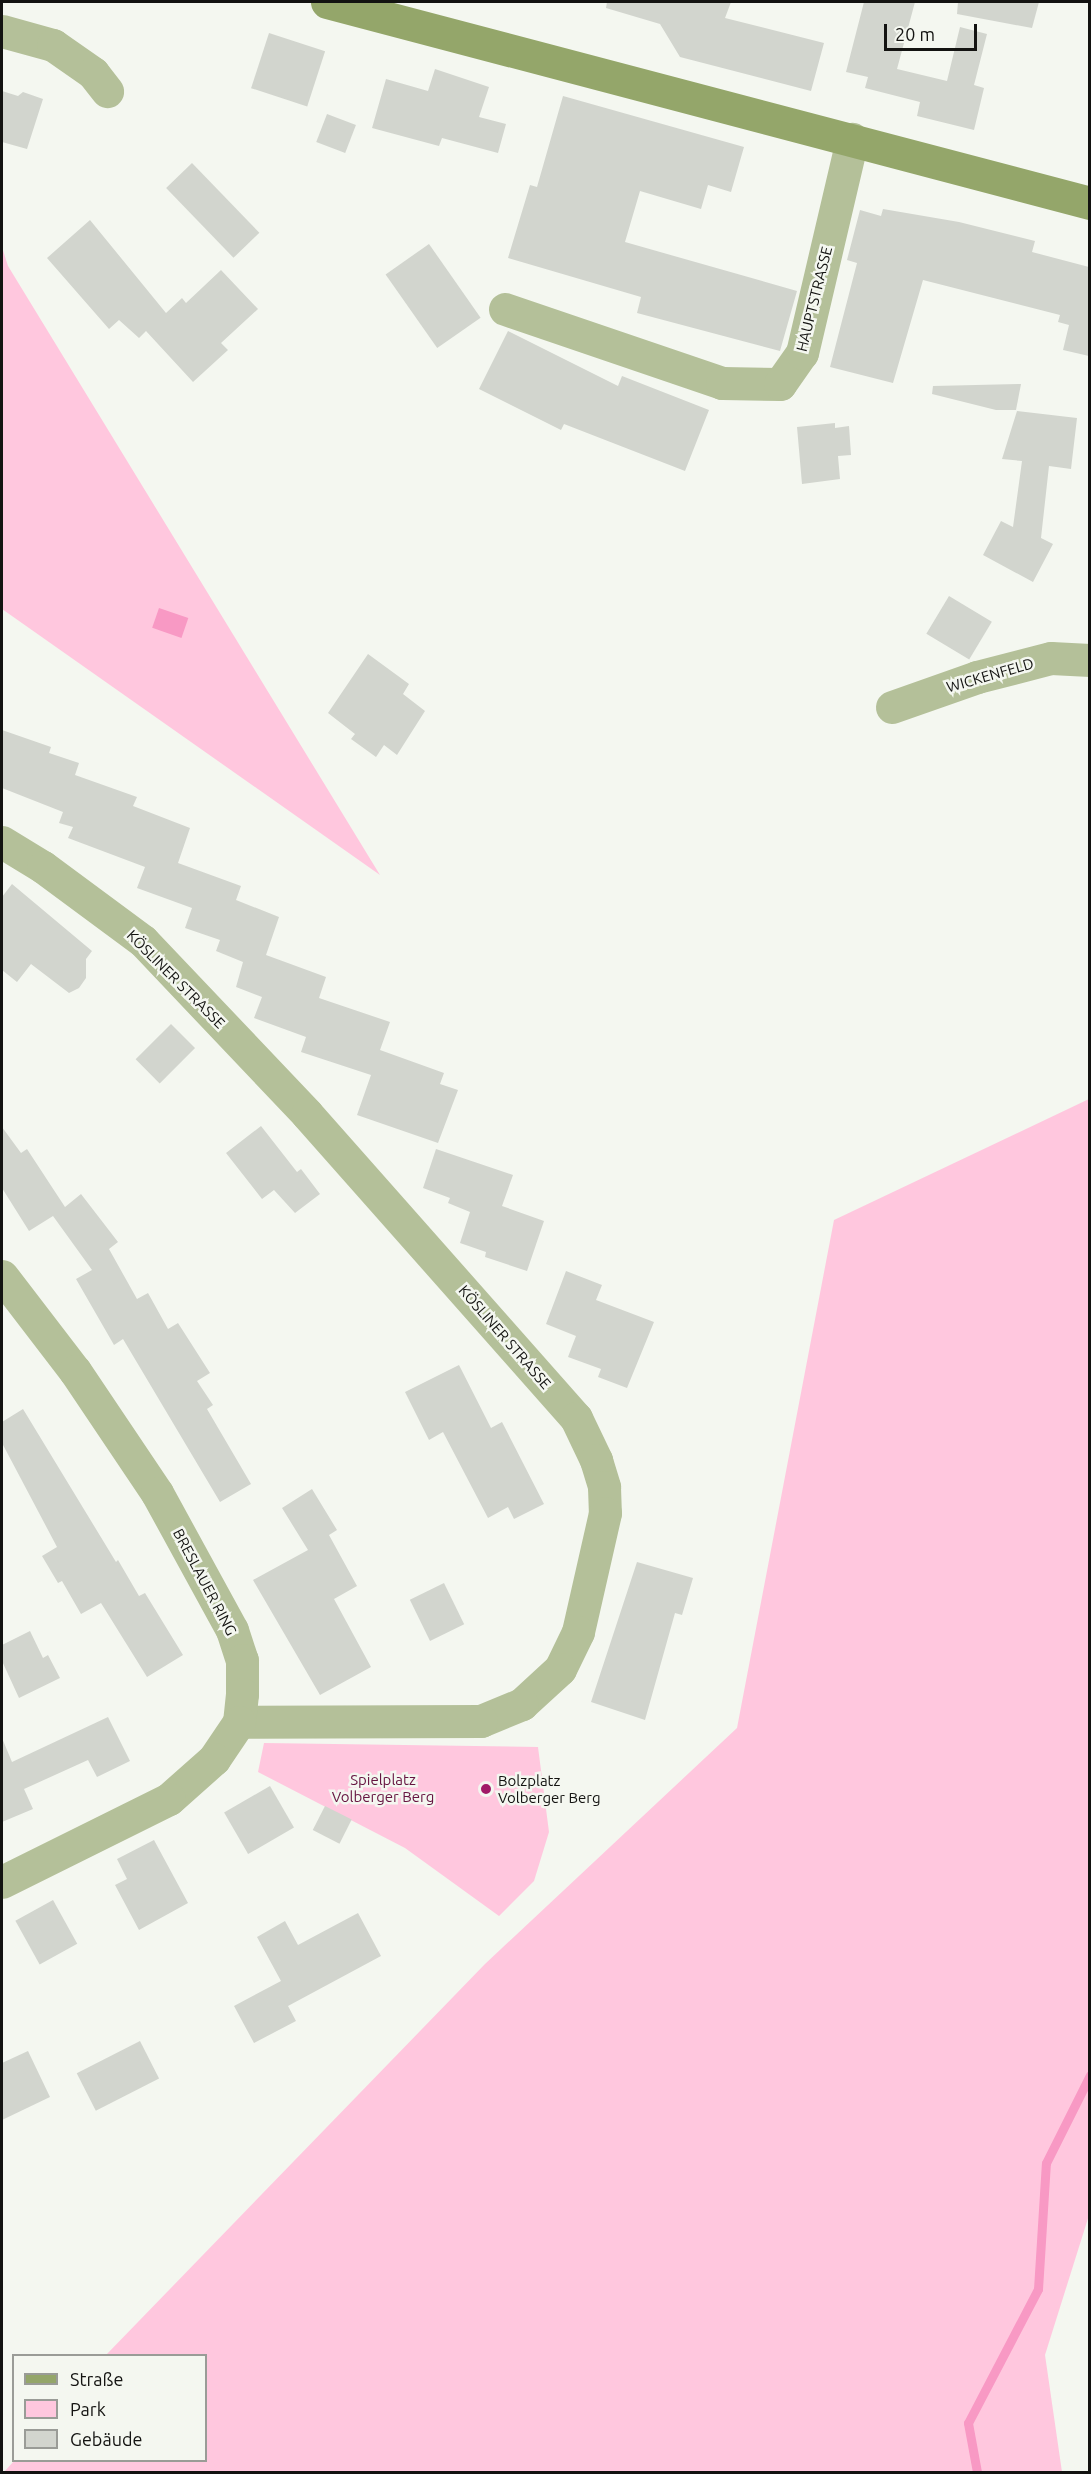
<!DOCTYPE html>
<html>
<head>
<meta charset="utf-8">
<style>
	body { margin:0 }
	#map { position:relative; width:1091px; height:2474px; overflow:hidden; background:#f4f7f0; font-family:Ubuntu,sans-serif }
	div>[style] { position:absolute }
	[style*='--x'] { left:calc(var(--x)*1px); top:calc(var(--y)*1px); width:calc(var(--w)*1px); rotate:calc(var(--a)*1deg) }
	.green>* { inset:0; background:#ffc7de }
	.water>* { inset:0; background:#f899c4; transform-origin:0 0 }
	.stream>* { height:9px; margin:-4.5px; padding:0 4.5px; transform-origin:4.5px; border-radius:4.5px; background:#f899c4 }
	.building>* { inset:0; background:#d2d5ce; transform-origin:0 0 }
	.street>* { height:33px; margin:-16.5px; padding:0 16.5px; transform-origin:16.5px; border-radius:16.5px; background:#b4c099 }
	.secondary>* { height:33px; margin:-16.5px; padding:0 16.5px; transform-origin:16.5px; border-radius:16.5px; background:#94a66a }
	.dots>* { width:16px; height:16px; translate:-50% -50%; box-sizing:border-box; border:3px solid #f4f7f0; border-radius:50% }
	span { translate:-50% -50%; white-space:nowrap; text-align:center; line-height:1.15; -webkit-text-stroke:5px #f4f7f0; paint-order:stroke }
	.street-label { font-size:15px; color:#131311 }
	.park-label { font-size:15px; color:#661441 }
	.poi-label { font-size:15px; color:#131311 }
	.left { translate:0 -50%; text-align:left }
	.frame { position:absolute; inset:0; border:3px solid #131311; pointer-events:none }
	.legend { position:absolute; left:12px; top:2354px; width:195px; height:108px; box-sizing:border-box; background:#f4f7f0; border:2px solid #9a9c97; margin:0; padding:8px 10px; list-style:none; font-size:18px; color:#131311 }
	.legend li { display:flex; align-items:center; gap:12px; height:30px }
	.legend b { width:30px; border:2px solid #9a9c97 }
	.scale { position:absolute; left:884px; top:24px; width:93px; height:27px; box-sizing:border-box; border:3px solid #131311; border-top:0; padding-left:8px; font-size:18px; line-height:21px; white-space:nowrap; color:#131311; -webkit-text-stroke:4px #f4f7f0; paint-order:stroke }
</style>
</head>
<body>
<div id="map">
	<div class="green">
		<i style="clip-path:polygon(2px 247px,8px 266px,380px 875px,2px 609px)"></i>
		<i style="clip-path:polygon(1089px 1099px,1090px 2212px,1045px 2355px,1062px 2472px,4px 2472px,14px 2461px,206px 2460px,206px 2356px,106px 2355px,485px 1964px,737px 1728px,834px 1220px)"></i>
		<i style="clip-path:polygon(264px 1743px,538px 1747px,549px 1832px,534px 1881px,499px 1916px,405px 1848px,258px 1772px)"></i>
	</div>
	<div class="water">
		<i style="left:159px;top:608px;width:31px;height:21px;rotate:19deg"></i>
	</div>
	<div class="stream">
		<i style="--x:977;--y:2472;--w:50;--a:-100.4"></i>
		<i style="--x:968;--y:2423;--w:151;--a:-62.4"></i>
		<i style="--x:1038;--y:2289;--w:126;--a:-86.4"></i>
		<i style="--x:1046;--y:2163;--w:98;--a:-63.4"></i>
	</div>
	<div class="building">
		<i style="clip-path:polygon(607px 2px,731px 2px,725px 18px,824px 43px,811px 91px,680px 57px,660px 24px,606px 8px)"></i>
		<i style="clip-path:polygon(864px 2px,915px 2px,897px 69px,947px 81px,960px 27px,987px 34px,974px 85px,984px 88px,974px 130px,917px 116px,920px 102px,865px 88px,868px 77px,846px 72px)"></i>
		<i style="clip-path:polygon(958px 2px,1039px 2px,1032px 28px,957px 14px)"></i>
		<i style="left:269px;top:33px;width:59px;height:58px;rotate:18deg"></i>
		<i style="clip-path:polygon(435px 69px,489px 87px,479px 117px,506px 124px,498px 153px,442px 138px,439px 146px,372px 128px,386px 79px,428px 91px)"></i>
		<i style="clip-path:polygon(2px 91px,18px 96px,23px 92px,43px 99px,27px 149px,2px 142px)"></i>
		<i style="clip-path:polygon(563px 96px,744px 147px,731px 192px,708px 185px,701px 209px,640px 191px,625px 242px,797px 291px,780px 351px,637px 313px,641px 297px,508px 258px,530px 185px,537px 187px)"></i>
		<i style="left:327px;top:114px;width:31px;height:30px;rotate:21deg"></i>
		<i style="left:192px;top:163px;width:97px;height:36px;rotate:46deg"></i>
		<i style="clip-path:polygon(883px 209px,959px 222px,1035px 241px,1032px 252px,1089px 267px,1089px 356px,1063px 350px,1069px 325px,1058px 322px,1060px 315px,923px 280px,893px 383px,830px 367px,857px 263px,847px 260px,860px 210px,881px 216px)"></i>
		<i style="clip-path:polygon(90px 220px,166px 313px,182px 298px,186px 303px,221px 270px,258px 309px,221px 343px,228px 350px,193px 382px,146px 331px,139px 338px,119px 320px,109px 329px,47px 258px)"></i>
		<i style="left:429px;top:244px;width:90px;height:53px;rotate:55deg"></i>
		<i style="clip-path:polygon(508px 331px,618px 386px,622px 376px,709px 410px,685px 471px,564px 424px,561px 430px,479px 389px)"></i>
		<i style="clip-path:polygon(1021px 384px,1016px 410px,996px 410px,932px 394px,933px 386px)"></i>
		<i style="clip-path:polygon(1017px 411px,1077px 418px,1071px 469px,1049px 466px,1041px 538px,1053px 544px,1033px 582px,983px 555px,1001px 521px,1013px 527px,1022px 461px,1002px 459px)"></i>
		<i style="clip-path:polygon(835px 423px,835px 428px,849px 426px,851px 455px,838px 456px,840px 479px,802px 484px,797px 427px)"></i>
		<i style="left:949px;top:596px;width:50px;height:44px;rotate:31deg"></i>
		<i style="clip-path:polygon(368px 654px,409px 684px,403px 694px,425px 711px,397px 755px,384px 745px,376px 757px,351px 739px,355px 734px,328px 713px)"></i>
		<i style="clip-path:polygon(2px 730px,51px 747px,49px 753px,79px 763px,75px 775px,137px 797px,133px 806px,190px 828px,178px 863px,241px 886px,236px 900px,279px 917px,266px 955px,326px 977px,319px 998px,390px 1022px,380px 1050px,444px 1073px,440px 1084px,458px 1090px,438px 1143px,357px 1115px,371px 1075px,301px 1052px,306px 1037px,254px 1018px,262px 997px,236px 987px,243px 962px,216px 951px,220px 940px,185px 928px,192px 908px,137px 888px,145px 867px,68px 838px,73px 827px,59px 823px,63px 812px,2px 788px)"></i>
		<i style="clip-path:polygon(12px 884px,92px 951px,86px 959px,86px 978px,79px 988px,69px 993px,31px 964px,17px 982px,2px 970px,2px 897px)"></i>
		<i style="left:171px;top:1024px;width:34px;height:50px;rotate:45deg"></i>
		<i style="clip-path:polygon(261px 1126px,297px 1172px,301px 1169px,320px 1194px,295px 1213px,274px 1190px,262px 1199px,226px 1153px)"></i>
		<i style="clip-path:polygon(2px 1127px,21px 1153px,27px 1149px,65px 1207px,81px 1194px,118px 1242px,109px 1249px,137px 1299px,148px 1293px,168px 1329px,178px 1323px,210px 1373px,197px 1381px,213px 1405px,207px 1409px,251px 1484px,220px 1502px,123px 1339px,114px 1345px,76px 1279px,92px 1270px,53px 1216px,29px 1231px,2px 1188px)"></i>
		<i style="clip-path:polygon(436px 1149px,513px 1175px,502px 1206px,544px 1221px,527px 1271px,485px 1257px,486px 1252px,460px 1243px,470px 1212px,448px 1203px,450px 1198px,423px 1188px)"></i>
		<i style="clip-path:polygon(566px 1271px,602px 1285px,596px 1300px,654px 1322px,627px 1388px,598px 1377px,601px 1369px,568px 1357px,576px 1336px,546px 1324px)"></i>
		<i style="clip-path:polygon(459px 1365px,491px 1428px,502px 1422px,544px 1504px,514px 1519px,508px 1507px,488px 1518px,443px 1432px,429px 1440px,405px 1392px)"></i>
		<i style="clip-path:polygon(23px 1409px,116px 1562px,118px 1560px,139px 1596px,145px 1593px,183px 1655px,147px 1677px,101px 1603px,81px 1614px,62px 1581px,58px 1583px,42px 1556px,57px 1547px,2px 1443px,2px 1422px)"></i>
		<i style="clip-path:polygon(312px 1489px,337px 1530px,329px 1535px,357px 1586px,334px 1599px,371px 1667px,320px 1695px,253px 1580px,308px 1550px,282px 1508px)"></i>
		<i style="clip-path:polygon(637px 1562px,693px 1578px,682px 1615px,675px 1613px,645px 1720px,591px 1702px)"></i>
		<i style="left:444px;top:1583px;width:46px;height:38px;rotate:64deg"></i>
		<i style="clip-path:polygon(30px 1631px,43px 1658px,48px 1655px,60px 1678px,19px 1698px,2px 1661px,2px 1645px)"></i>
		<i style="clip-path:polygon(108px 1717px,130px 1761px,97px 1777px,88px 1760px,24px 1789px,33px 1809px,2px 1822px,2px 1738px,12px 1762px)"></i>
		<i style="left:270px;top:1786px;width:48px;height:53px;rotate:60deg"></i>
		<i style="left:325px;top:1806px;width:30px;height:27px;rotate:27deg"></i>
		<i style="clip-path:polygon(154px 1840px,188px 1903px,139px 1930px,115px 1885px,127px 1879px,117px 1859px)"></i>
		<i style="left:53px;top:1900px;width:50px;height:43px;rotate:61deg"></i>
		<i style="clip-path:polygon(358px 1913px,381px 1956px,288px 2006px,296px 2021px,254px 2043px,234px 2006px,281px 1981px,257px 1937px,285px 1921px,298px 1945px)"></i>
		<i style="left:140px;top:2041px;width:42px;height:71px;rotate:63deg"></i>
		<i style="clip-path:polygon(28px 2051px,50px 2097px,2px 2120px,2px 2063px)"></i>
	</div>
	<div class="street">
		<i style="--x:2;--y:31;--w:53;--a:15.4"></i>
		<i style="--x:53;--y:45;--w:49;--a:35"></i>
		<i style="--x:93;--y:73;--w:23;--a:52"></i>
		<i style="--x:505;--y:309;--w:229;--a:18.8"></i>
		<i style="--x:722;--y:383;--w:58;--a:1"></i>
		<i style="--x:780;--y:384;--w:38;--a:-55"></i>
		<i style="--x:802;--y:353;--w:220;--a:-76.8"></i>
		<i style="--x:892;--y:707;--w:90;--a:-19.4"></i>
		<i style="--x:977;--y:677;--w:76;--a:-14.4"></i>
		<i style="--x:1051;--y:658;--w:39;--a:3"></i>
		<i style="--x:2;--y:842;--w:48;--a:31.4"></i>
		<i style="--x:43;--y:867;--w:124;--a:36.5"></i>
		<i style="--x:143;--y:941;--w:238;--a:46.5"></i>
		<i style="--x:307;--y:1114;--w:406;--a:48.5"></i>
		<i style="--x:576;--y:1418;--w:47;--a:64.5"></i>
		<i style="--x:596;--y:1460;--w:28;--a:73"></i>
		<i style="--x:604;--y:1487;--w:26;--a:88"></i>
		<i style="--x:605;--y:1513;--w:122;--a:102.8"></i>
		<i style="--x:578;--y:1632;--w:41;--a:115.9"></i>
		<i style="--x:560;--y:1669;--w:52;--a:137.4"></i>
		<i style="--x:522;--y:1704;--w:44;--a:157.5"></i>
		<i style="--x:481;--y:1721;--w:242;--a:179.8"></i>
		<i style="--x:2;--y:1276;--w:120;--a:52.5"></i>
		<i style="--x:75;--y:1371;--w:147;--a:56.1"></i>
		<i style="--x:157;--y:1493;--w:156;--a:61.3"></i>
		<i style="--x:232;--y:1630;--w:32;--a:72"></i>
		<i style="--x:242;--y:1660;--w:34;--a:90"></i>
		<i style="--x:242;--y:1694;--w:28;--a:96"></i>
		<i style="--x:239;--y:1722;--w:45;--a:124"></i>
		<i style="--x:214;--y:1759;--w:60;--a:138.4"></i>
		<i style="--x:169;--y:1799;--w:186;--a:153.6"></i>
	</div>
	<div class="secondary">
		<i style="--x:327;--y:2;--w:789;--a:14.76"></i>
	</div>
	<div class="dots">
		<i style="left:486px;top:1789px;background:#a11a67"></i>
	</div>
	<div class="street-label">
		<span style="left:814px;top:299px;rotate:-76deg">HAUPTSTRASSE</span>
		<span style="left:990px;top:675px;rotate:-16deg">WICKENFELD</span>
		<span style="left:176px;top:979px;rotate:45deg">KÖSLINER STRASSE</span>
		<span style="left:505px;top:1337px;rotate:49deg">KÖSLINER STRASSE</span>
		<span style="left:205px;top:1582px;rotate:62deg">BRESLAUER RING</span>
	</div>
	<div class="park-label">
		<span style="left:383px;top:1788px">Spielplatz<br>Volberger Berg</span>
	</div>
	<div class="poi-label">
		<span class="left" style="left:498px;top:1789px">Bolzplatz<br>Volberger Berg</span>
	</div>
	<div class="frame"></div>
	<ul class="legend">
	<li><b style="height:8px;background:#94a66a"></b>Straße</li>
	<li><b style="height:16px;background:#ffc7de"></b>Park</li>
	<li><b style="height:16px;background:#d2d5ce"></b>Gebäude</li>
	</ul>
	<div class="scale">20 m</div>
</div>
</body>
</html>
